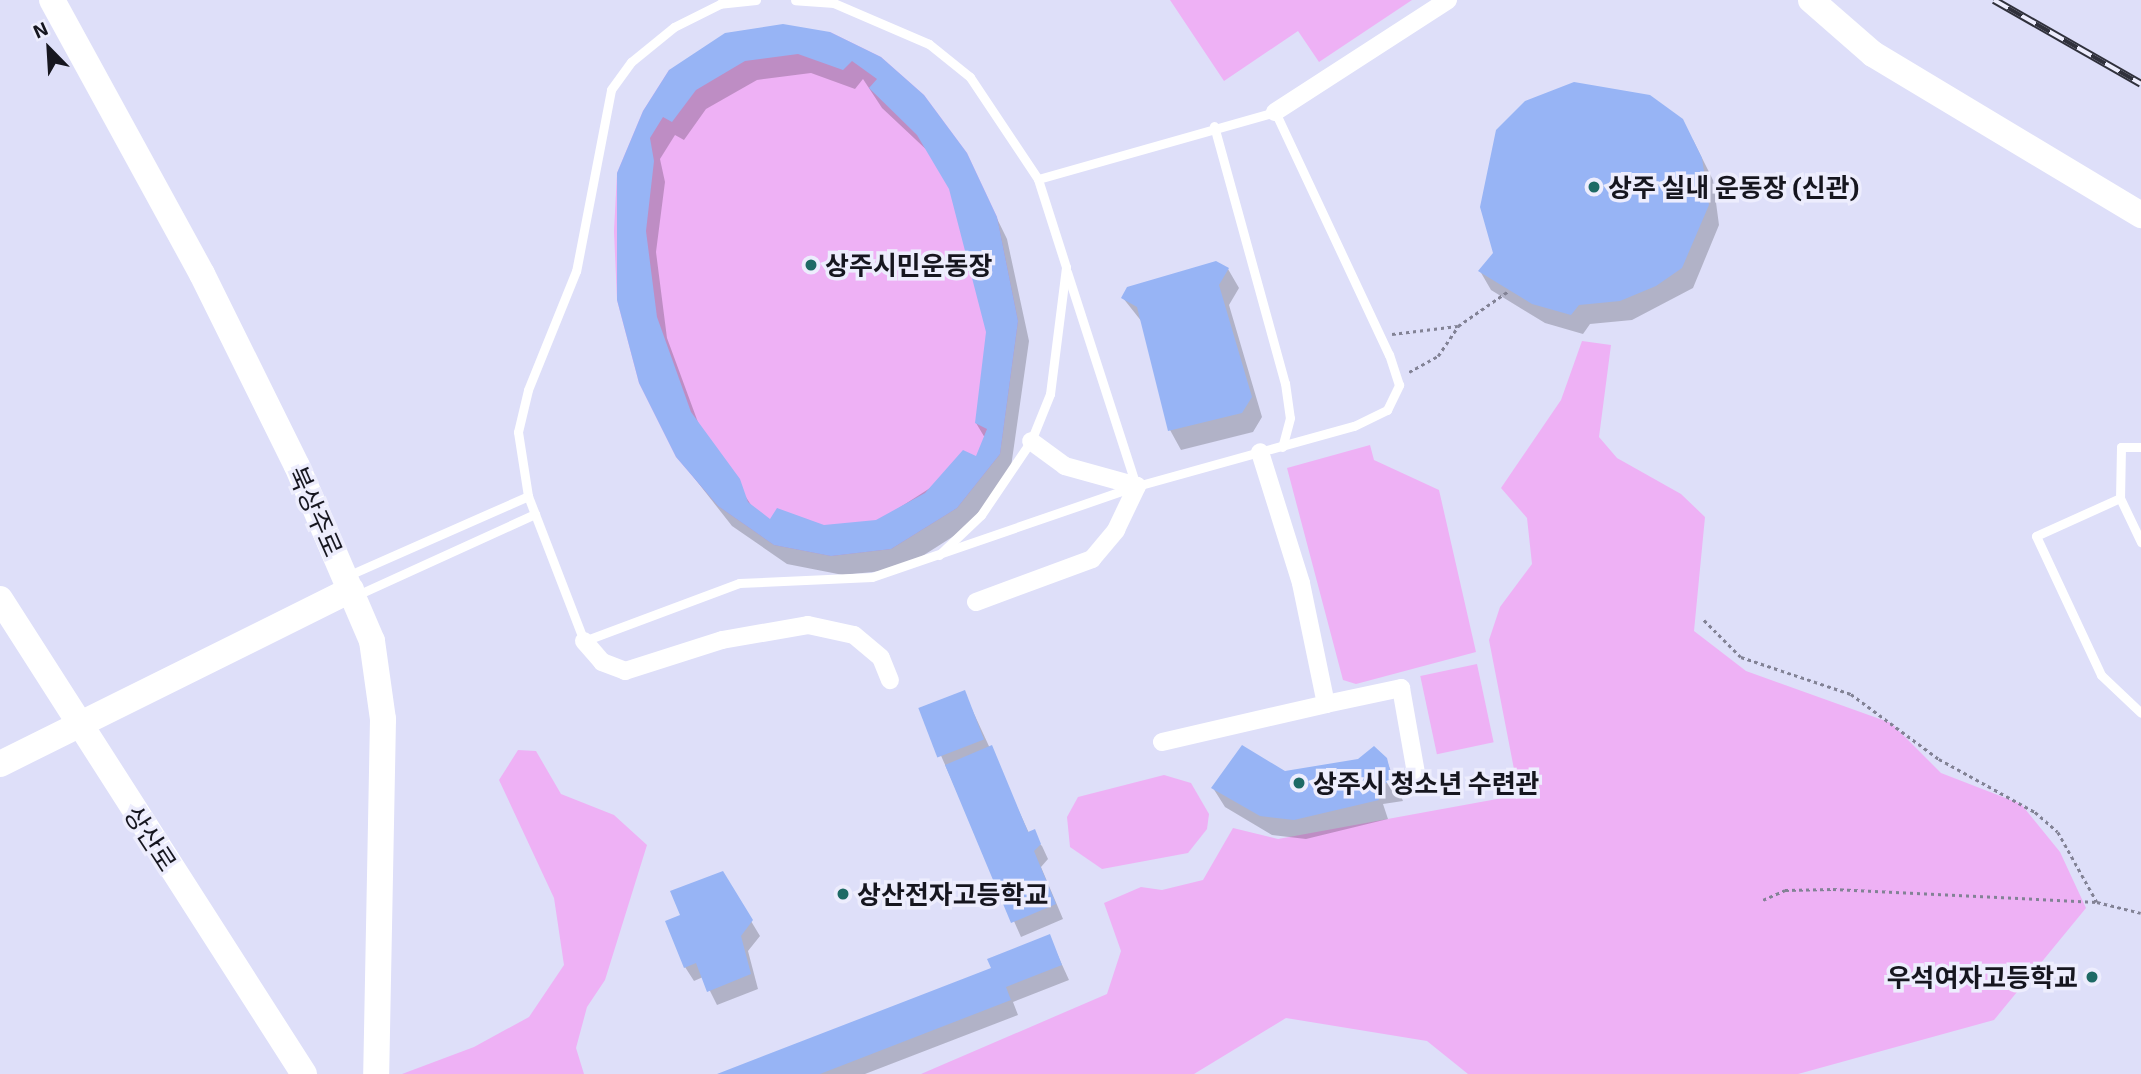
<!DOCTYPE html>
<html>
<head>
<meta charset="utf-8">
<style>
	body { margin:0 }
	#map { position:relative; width:2141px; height:1074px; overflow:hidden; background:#dedff9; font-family:"Exo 2","Noto Sans KR",sans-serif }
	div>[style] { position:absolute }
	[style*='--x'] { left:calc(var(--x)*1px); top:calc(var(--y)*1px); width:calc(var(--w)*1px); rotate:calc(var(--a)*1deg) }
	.green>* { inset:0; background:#eeb1f5; transform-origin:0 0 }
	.shadow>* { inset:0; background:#0003 }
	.building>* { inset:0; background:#97b4f5; transform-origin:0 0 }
	.path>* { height:2.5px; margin-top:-1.25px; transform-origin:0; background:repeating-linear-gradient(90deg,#828295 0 3.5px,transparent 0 7px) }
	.lane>* { height:9px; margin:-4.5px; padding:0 4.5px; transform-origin:4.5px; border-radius:4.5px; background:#fff }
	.street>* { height:18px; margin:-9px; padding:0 9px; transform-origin:9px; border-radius:9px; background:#fff }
	.secondary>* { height:26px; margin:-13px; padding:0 13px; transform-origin:13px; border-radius:13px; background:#fff }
	.rail>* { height:8px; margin-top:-4px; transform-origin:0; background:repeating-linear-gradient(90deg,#ededfd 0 16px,#30313c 0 32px); box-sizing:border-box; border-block:2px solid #30313c }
	.dots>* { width:19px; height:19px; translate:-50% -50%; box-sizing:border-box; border:4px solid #ededfd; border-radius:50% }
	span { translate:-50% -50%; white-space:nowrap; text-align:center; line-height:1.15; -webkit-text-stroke:7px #ededfd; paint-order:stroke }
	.poi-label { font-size:26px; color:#16161f; font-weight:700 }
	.left { translate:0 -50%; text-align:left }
	.right { translate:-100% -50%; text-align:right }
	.street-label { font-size:26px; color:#16161f }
	.north { position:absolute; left:14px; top:14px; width:70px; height:70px; -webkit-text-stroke:5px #ededfd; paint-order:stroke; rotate:336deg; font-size:19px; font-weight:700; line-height:28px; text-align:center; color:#16161f }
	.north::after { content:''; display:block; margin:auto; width:24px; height:32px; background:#16161f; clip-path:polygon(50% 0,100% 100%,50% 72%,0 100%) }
</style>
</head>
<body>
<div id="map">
	<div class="green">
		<i style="clip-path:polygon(1170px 0,1412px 0,1319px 62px,1298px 31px,1224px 81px)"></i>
		<i style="clip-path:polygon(830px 32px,881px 57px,924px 95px,967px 153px,997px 217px,1018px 321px,1000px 454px,957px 508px,891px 549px,831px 556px,774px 545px,718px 506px,676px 457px,639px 383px,617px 300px,614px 231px,617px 173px,643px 111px,669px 70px)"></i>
		<i style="clip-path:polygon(1582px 341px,1611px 345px,1599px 437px,1617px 458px,1681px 494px,1705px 517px,1694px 631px,1746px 671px,1891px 723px,1941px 773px,2021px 804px,2060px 852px,2086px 908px,1994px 1020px,1798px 1074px,1468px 1074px,1427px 1041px,1286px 1018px,1194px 1074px,921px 1074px,1107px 994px,1121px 951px,1104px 903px,1141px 887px,1162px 890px,1203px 880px,1233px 828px,1278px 839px,1519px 795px,1489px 640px,1500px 607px,1532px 564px,1527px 518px,1501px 488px,1561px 400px)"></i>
		<i style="clip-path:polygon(1370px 445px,1374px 460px,1439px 490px,1476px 652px,1356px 684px,1343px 680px,1287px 468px)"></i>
		<i style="left:1477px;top:664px;width:80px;height:58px;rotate:78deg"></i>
		<i style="clip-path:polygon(518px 750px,536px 751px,561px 794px,614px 815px,647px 845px,605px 980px,587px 1007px,576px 1048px,584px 1074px,402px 1074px,474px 1047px,529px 1017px,564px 965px,554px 898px,499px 780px)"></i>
		<i style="clip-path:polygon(1164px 775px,1191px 783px,1209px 814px,1207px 829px,1188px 853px,1102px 869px,1070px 847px,1067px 817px,1078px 797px)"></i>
	</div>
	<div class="shadow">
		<i style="clip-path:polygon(evenodd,829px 34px,965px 153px,1007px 239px,1029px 341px,1010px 474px,968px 527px,902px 569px,843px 575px,787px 564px,732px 526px,677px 456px,619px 174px,671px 71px,829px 34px,811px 73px,855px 89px,863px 79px,882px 108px,931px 154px,951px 189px,988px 331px,976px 423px,985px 438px,977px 458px,877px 522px,823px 527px,771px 521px,753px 508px,699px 425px,667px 338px,656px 252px,665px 182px,660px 159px,675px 135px,684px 140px,706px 109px,757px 80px,811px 73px)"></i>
		<i style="clip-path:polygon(1693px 140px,1713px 180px,1719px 225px,1693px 288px,1632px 320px,1590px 324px,1583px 334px,1545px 323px,1491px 290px,1480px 271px)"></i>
		<i style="clip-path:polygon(1228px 269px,1239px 288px,1229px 305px,1262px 417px,1253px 432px,1181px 450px,1170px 430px,1142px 322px,1123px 298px)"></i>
		<i style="clip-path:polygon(964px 692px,1029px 833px,1042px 846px,1048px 859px,1041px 867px,1063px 919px,1021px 937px,920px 708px)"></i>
		<i style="clip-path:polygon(1386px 759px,1403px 801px,1383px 804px,1388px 819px,1306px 839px,1272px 835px,1225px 807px,1213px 788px)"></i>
		<i style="clip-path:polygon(722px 873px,760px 936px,748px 951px,758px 989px,717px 1005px,703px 977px,694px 981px,685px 967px,682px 916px)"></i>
		<i style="clip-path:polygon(1049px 936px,1069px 980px,1013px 1002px,1018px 1015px,865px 1074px,722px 1074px,993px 969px)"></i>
	</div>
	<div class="building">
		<i style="clip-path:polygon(evenodd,783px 24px,830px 32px,881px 57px,924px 95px,967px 153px,997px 217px,1018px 321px,1000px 454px,957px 508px,891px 549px,831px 556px,774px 545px,718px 506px,676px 457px,639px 383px,617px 300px,617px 173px,643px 111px,669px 70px,725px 33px,783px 24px,798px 54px,843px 70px,852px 61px,877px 79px,869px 88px,917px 135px,949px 189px,986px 332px,975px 423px,987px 429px,976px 456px,963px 450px,925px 493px,876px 520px,824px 525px,777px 508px,770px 519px,748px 502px,740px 479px,691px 412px,657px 317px,646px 231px,654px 161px,650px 138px,663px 117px,672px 122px,696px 90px,745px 61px,798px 54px)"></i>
		<i style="clip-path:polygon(1574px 82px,1650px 95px,1683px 119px,1702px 158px,1709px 205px,1682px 268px,1656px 286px,1620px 301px,1579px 305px,1571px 315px,1532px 304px,1478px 271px,1493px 253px,1480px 207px,1496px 130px,1525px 101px)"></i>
		<i style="clip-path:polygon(1216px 261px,1229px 268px,1219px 285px,1252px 397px,1242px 413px,1168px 431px,1137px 307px,1121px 298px,1127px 287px)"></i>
		<i style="left:965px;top:690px;width:53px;height:50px;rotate:69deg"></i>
		<i style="clip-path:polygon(992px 745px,1028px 832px,1035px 829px,1041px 844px,1034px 851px,1056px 904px,1011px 923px,945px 765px)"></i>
		<i style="clip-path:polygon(1242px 745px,1285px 771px,1358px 759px,1374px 746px,1387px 758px,1393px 782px,1374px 785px,1379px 800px,1294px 820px,1260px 816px,1211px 788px)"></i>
		<i style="clip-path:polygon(723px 871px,753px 920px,741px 936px,751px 974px,707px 992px,696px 963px,684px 968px,665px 921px,680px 915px,670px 891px)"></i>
		<i style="clip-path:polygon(1050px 934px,1062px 965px,1006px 987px,1011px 1000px,820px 1074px,717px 1074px,991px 968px,987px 959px)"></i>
	</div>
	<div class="path">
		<i style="--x:1392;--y:334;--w:66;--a:-6.9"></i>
		<i style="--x:1409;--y:372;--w:33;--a:-29"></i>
		<i style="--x:1438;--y:356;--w:36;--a:-56"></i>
		<i style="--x:1458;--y:326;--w:60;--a:-34.8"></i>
		<i style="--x:1704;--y:620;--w:52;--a:45"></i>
		<i style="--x:1741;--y:657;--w:116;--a:18.6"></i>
		<i style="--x:1851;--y:694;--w:109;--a:36.5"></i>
		<i style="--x:1939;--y:759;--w:110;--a:28.9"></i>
		<i style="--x:2035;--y:812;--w:30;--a:41"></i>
		<i style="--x:2058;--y:832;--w:80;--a:60.9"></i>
		<i style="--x:2097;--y:902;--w:45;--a:14"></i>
		<i style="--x:1763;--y:900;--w:24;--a:-24"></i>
		<i style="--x:1785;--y:890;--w:48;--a:-1.2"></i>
		<i style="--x:1833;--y:889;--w:264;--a:2.8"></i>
	</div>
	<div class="lane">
		<i style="--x:756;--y:0;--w:36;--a:174"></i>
		<i style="--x:720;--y:4;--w:51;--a:153.4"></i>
		<i style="--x:674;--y:27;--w:55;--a:140.9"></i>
		<i style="--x:631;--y:62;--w:34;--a:126"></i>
		<i style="--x:611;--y:90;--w:184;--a:100.9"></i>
		<i style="--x:576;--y:271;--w:128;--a:112"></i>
		<i style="--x:528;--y:390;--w:43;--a:103.4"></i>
		<i style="--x:518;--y:432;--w:65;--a:81.1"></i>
		<i style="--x:528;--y:496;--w:155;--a:68.9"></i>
		<i style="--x:584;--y:641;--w:165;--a:-20.5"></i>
		<i style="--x:739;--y:583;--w:133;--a:-2.6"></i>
		<i style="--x:872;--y:577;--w:280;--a:-19"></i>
		<i style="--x:1137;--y:486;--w:225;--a:-15.5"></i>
		<i style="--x:1354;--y:426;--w:37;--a:-26"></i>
		<i style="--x:1387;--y:410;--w:28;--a:-64"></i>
		<i style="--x:1399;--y:385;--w:32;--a:-108"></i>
		<i style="--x:1389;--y:355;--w:268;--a:-115.1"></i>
		<i style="--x:1275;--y:112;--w:246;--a:164.2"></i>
		<i style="--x:1038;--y:179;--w:123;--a:-123.7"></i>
		<i style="--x:970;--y:77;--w:53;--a:-141.2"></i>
		<i style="--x:929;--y:44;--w:103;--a:-156.7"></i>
		<i style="--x:834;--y:3;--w:39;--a:-176"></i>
		<i style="--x:1214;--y:126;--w:267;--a:74.6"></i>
		<i style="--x:1285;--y:383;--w:35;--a:82"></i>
		<i style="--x:1290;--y:418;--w:30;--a:105"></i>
		<i style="--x:1067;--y:272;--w:224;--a:72.1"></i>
		<i style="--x:2141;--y:447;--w:20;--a:180"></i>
		<i style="--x:2121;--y:447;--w:51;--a:91.1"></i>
		<i style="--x:2120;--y:498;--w:49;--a:64.5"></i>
		<i style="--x:2120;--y:498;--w:92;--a:155.7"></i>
		<i style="--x:2036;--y:536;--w:153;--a:64.9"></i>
		<i style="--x:2101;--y:675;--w:55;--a:43.5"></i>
		<i style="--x:939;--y:555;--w:58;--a:-43.6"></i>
		<i style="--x:981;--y:515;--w:89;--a:-56"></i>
		<i style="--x:1031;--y:441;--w:51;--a:-68"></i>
		<i style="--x:1050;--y:394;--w:128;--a:-82.8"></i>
		<i style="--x:1066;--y:267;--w:92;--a:-107.7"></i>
		<i style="--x:347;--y:576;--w:198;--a:-23.8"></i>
		<i style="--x:355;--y:596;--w:198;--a:-24.5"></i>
	</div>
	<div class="street">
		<i style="--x:1275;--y:112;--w:206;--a:-32.9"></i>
		<i style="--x:976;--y:602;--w:124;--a:-20.3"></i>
		<i style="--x:1092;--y:559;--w:38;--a:-50"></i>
		<i style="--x:1116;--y:530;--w:49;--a:-64.5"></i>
		<i style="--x:1137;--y:486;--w:75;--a:-164.5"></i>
		<i style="--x:1065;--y:466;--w:42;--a:-143.7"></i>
		<i style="--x:584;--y:641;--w:28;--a:49"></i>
		<i style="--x:602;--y:662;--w:25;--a:21"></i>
		<i style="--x:625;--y:671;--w:102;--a:-17.7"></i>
		<i style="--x:722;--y:640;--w:87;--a:-9.9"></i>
		<i style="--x:808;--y:625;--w:47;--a:12.3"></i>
		<i style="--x:854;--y:635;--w:35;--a:40"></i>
		<i style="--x:881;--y:658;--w:24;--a:68"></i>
		<i style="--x:1326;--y:704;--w:77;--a:-12"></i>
		<i style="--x:1401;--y:688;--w:92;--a:80"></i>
		<i style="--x:1162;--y:742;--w:168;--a:-13"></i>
		<i style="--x:1326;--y:704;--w:124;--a:-101.7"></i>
		<i style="--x:1301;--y:583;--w:137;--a:-107.4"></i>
	</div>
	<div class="secondary">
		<i style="--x:52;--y:0;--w:312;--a:61.3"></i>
		<i style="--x:202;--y:274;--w:214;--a:63.7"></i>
		<i style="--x:297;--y:466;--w:190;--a:66.8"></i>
		<i style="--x:372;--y:641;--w:79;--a:82"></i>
		<i style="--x:383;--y:719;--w:355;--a:91.1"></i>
		<i style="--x:1811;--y:0;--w:82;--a:41.1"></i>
		<i style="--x:1873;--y:54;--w:313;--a:31"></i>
		<i style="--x:0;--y:599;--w:564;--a:57.38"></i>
		<i style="--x:0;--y:764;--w:392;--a:-26.4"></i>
	</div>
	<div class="rail">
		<i style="--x:1994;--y:0;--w:169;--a:29.7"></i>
	</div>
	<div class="dots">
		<i style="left:1594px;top:187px;background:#1e6a65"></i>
		<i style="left:811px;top:265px;background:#1e6a65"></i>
		<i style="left:1299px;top:783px;background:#1e6a65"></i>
		<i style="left:843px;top:894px;background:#1e6a65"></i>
		<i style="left:2092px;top:977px;background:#1e6a65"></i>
	</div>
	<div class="poi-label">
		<span class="left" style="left:1608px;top:187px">상주 실내 운동장 (신관)</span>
		<span class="left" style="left:825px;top:265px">상주시민운동장</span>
		<span class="left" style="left:1313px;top:783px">상주시 청소년 수련관</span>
		<span class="left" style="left:857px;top:894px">상산전자고등학교</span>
		<span class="right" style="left:2078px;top:977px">우석여자고등학교</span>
	</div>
	<div class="street-label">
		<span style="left:316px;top:511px;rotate:66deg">북상주로</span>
		<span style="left:151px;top:838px;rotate:57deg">상산로</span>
	</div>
	<div class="north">N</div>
</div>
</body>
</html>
